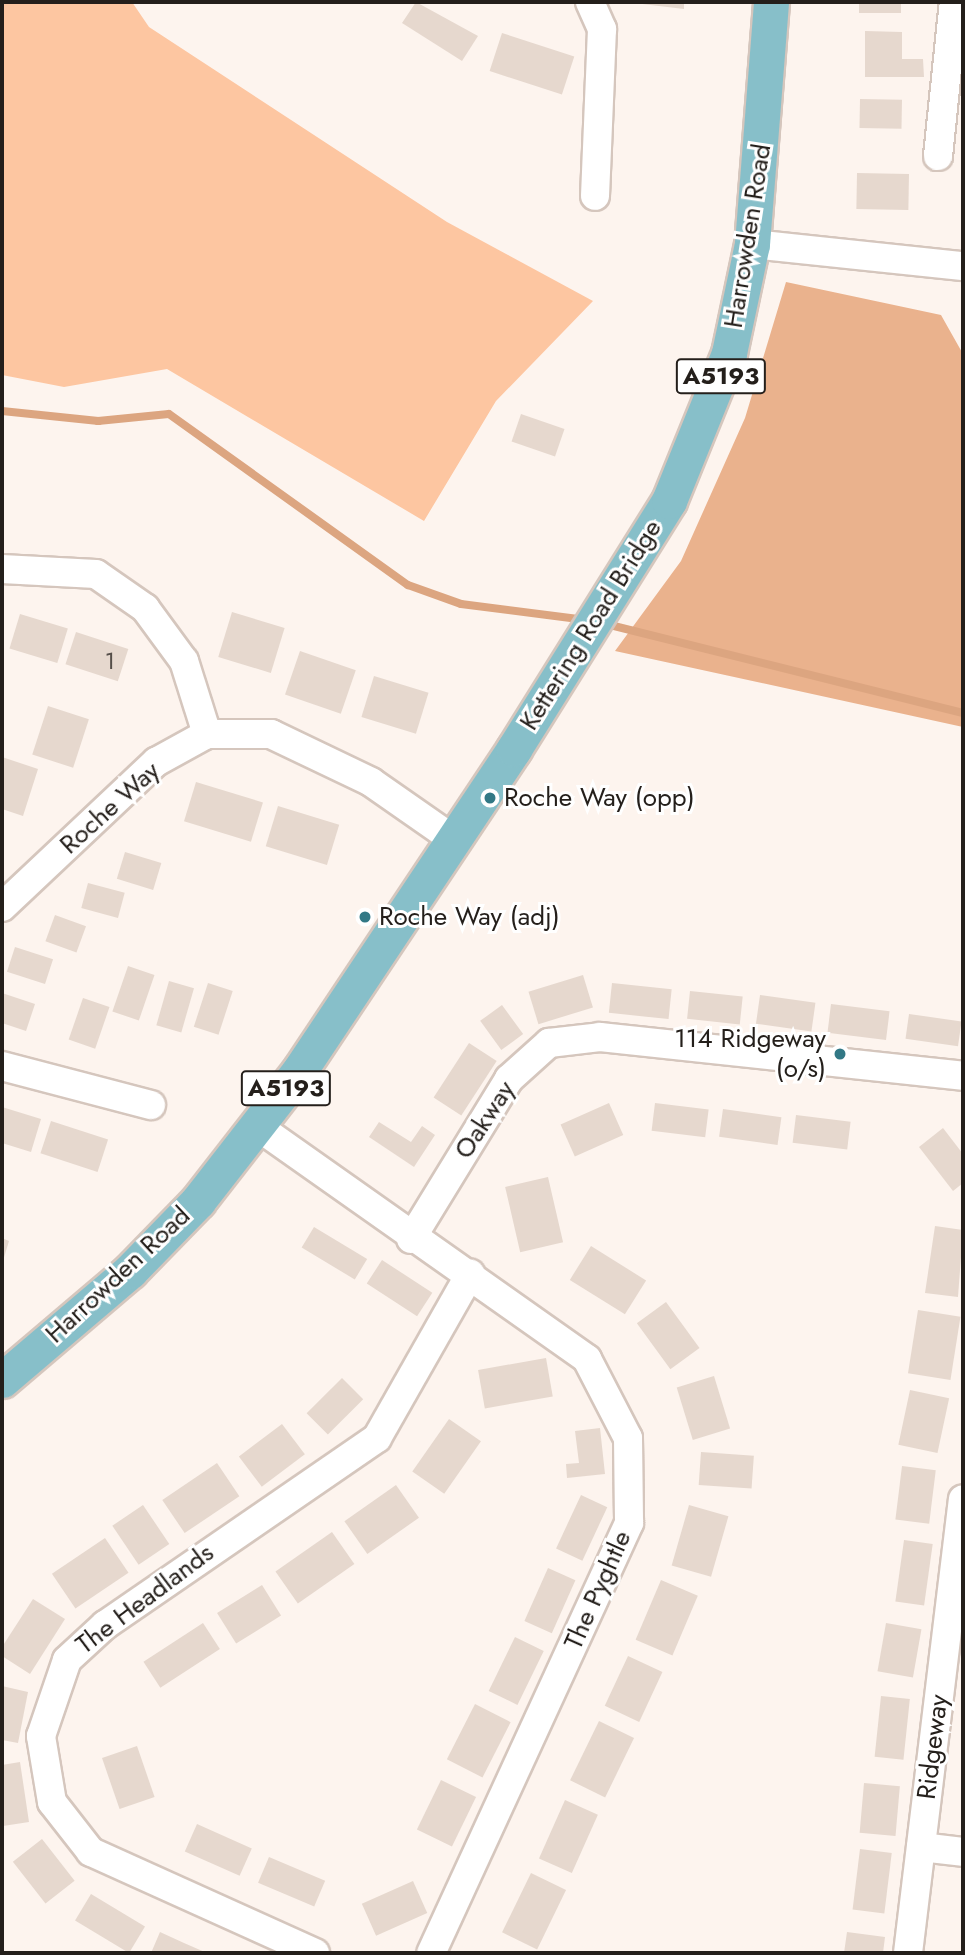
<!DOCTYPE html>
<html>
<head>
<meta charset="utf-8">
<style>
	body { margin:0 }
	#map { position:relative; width:965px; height:1955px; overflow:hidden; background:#fdf4ee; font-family:Jost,sans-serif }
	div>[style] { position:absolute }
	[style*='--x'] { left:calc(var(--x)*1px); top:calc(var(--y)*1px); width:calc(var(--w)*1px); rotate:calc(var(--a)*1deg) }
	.green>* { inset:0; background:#fdc6a1 }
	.forest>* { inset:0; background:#eab28d }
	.stream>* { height:8px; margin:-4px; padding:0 4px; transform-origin:4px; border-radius:4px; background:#dca580 }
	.building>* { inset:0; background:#e6d8ce; transform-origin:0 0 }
	.roads { filter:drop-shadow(2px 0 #d5c6bd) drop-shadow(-2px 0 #d5c6bd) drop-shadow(0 2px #d5c6bd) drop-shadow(0 -2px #d5c6bd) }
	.minor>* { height:28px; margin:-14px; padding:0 14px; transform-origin:14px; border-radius:14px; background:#fff }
	.major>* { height:35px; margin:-17.5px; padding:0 17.5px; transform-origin:17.5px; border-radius:17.5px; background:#87bfc9 }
	.dots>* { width:19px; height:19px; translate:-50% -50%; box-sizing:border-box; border:4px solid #fff; border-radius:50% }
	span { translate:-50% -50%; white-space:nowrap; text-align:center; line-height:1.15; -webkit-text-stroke:6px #fff; paint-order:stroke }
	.number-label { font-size:23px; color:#544d48 }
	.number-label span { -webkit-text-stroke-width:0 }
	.shield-label span { padding:2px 5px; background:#fff; border:2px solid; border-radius:5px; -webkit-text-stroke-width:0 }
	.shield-label { font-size:24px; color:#241f1b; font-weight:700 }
	.street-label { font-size:26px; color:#241f1b }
	.poi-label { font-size:26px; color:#241f1b }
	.left { translate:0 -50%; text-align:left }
	.right { translate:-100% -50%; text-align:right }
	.frame { position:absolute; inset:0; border:4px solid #241f1b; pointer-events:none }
</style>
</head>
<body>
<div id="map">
	<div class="green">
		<i style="clip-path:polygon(2px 2px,132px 2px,149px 27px,447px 222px,593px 301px,496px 401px,424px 521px,167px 369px,64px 387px,2px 375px)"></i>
	</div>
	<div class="forest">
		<i style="clip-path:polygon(786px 282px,941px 315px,963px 354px,963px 727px,615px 651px,681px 561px,745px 418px)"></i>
	</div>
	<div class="stream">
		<i style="--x:2;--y:411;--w:97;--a:5.9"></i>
		<i style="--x:98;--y:421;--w:71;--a:-5.6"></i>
		<i style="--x:169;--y:414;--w:294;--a:35.6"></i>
		<i style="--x:408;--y:585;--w:56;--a:19.7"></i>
		<i style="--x:461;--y:604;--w:126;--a:7.3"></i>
		<i style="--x:602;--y:623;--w:372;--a:14"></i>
	</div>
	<div class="building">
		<i style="clip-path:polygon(416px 2px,478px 36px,462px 61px,402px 23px)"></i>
		<i style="clip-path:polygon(634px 2px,684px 2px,684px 9px,634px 3px)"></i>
		<i style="left:859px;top:2px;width:42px;height:11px"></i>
		<i style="clip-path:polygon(865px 31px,902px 32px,902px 59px,923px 59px,924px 77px,865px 77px)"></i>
		<i style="left:502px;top:33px;width:76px;height:40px;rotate:18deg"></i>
		<i style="left:860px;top:99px;width:42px;height:29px;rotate:1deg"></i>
		<i style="left:857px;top:173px;width:52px;height:36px;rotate:1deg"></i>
		<i style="left:521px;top:414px;width:46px;height:29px;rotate:19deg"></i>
		<i style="left:232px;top:612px;width:55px;height:47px;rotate:17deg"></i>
		<i style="left:20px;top:614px;width:50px;height:36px;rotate:17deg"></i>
		<i style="left:76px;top:632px;width:55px;height:34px;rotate:18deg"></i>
		<i style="left:300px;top:651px;width:59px;height:46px;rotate:19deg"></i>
		<i style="left:374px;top:676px;width:57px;height:43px;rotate:17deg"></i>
		<i style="left:48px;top:706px;width:43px;height:51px;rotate:18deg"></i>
		<i style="clip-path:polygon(2px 757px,38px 769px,23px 816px,2px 809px)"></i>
		<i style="left:196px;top:782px;width:70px;height:41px;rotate:17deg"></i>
		<i style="left:278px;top:806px;width:64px;height:42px;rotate:17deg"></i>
		<i style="left:125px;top:852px;width:38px;height:28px;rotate:17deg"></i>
		<i style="left:88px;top:883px;width:38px;height:26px;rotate:15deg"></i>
		<i style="left:55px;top:915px;width:33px;height:28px;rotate:20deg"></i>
		<i style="left:15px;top:947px;width:40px;height:26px;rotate:18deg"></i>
		<i style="left:128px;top:966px;width:28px;height:48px;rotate:19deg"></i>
		<i style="left:583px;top:975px;width:34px;height:57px;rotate:73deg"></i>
		<i style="left:169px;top:981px;width:26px;height:46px;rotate:16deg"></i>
		<i style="left:208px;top:983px;width:26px;height:46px;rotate:18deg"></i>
		<i style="left:612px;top:983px;width:60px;height:30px;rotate:6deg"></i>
		<i style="left:690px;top:991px;width:53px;height:28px;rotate:6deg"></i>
		<i style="clip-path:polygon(2px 993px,35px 1004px,26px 1031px,2px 1023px)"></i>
		<i style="left:760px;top:995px;width:56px;height:29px;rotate:8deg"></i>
		<i style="left:83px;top:998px;width:28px;height:44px;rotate:19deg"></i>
		<i style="left:831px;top:1004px;width:59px;height:29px;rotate:7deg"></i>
		<i style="left:502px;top:1005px;width:36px;height:27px;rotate:54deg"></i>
		<i style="left:909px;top:1014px;width:53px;height:25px;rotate:8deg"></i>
		<i style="left:469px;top:1043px;width:33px;height:65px;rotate:33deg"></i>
		<i style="left:609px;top:1103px;width:35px;height:53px;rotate:66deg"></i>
		<i style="left:655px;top:1103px;width:54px;height:28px;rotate:7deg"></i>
		<i style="clip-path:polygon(2px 1107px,41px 1119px,31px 1152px,2px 1143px)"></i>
		<i style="left:723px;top:1109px;width:59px;height:28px;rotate:8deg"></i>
		<i style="left:796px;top:1115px;width:55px;height:28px;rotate:7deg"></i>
		<i style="left:51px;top:1121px;width:60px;height:34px;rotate:18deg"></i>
		<i style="clip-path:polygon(379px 1122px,411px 1142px,422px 1126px,435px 1135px,414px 1167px,369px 1137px)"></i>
		<i style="clip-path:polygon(943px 1128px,963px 1154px,963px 1183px,953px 1191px,919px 1147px)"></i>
		<i style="left:548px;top:1177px;width:67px;height:44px;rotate:77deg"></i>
		<i style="clip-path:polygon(935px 1226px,963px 1230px,958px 1297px,925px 1293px)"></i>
		<i style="left:314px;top:1227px;width:62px;height:24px;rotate:31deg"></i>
		<i style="clip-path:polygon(2px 1238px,9px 1241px,2px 1264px)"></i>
		<i style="left:591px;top:1246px;width:65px;height:40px;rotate:32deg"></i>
		<i style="left:382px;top:1260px;width:60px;height:28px;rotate:33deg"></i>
		<i style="left:666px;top:1302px;width:57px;height:36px;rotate:54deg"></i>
		<i style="left:918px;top:1310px;width:43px;height:64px;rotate:9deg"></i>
		<i style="left:546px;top:1358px;width:39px;height:69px;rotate:80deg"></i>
		<i style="left:714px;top:1376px;width:55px;height:39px;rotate:73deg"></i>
		<i style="left:342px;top:1378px;width:30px;height:50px;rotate:45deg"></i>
		<i style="left:910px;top:1390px;width:40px;height:56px;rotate:12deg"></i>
		<i style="left:449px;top:1419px;width:39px;height:64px;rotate:35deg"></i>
		<i style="left:282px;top:1424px;width:38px;height:54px;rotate:53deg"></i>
		<i style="clip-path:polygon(600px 1428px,605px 1474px,567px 1478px,566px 1464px,579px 1463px,575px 1431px)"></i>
		<i style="left:701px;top:1452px;width:53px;height:33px;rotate:4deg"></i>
		<i style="left:217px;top:1463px;width:40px;height:66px;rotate:56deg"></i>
		<i style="left:902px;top:1466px;width:34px;height:54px;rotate:7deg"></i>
		<i style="left:396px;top:1485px;width:40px;height:63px;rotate:55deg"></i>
		<i style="left:581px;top:1495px;width:29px;height:59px;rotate:25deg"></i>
		<i style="left:143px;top:1505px;width:47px;height:37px;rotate:56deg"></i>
		<i style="left:689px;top:1505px;width:41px;height:63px;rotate:16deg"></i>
		<i style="left:332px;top:1532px;width:39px;height:69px;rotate:55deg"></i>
		<i style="left:105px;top:1538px;width:42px;height:64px;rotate:56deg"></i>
		<i style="left:904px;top:1540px;width:29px;height:62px;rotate:8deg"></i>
		<i style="left:548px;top:1568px;width:30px;height:58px;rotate:24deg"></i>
		<i style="left:661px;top:1580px;width:40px;height:65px;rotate:23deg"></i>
		<i style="left:262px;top:1585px;width:36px;height:53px;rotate:58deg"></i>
		<i style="clip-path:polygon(33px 1599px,65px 1619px,30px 1674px,2px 1656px,2px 1647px)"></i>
		<i style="left:203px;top:1623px;width:31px;height:71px;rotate:57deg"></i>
		<i style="left:886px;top:1623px;width:36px;height:49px;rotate:10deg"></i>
		<i style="left:515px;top:1637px;width:32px;height:60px;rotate:26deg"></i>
		<i style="left:628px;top:1656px;width:38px;height:55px;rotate:25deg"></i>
		<i style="clip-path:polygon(2px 1686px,28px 1692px,18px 1743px,2px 1740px)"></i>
		<i style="left:881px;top:1696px;width:29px;height:61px;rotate:6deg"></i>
		<i style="left:475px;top:1704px;width:40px;height:62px;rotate:27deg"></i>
		<i style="left:599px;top:1721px;width:39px;height:66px;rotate:26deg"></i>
		<i style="left:137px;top:1746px;width:54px;height:37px;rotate:71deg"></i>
		<i style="clip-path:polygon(20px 1762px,29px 1822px,3px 1826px,2px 1765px)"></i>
		<i style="left:441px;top:1780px;width:39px;height:55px;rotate:26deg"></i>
		<i style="left:864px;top:1783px;width:36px;height:50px;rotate:5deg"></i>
		<i style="left:565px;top:1800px;width:36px;height:64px;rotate:24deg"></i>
		<i style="left:197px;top:1824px;width:60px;height:30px;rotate:24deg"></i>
		<i style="left:42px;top:1839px;width:53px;height:37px;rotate:52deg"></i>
		<i style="left:860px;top:1849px;width:32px;height:61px;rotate:7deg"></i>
		<i style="left:269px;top:1857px;width:61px;height:28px;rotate:23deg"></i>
		<i style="left:531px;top:1873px;width:39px;height:66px;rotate:26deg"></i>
		<i style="left:413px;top:1881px;width:35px;height:56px;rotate:66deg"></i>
		<i style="left:91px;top:1894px;width:63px;height:31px;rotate:31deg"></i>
		<i style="clip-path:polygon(160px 1932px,184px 1943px,207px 1953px,151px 1953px)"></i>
		<i style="clip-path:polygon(847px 1932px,885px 1937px,883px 1953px,844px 1953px)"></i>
	</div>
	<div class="roads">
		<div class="minor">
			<i style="--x:590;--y:2;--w:30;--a:66"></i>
			<i style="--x:602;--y:29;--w:167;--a:92.4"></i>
			<i style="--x:938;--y:156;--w:155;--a:-84.1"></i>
			<i style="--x:752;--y:244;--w:212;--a:6"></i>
			<i style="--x:2;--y:569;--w:94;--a:3"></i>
			<i style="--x:96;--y:574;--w:60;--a:34.8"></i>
			<i style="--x:145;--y:608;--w:66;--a:53.7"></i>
			<i style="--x:184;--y:661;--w:77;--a:72.5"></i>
			<i style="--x:2;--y:907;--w:212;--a:-43.3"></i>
			<i style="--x:156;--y:762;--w:58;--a:-28.8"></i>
			<i style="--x:207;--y:734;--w:64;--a:0"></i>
			<i style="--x:271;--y:734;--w:111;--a:25.6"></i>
			<i style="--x:371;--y:782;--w:101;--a:34.9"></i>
			<i style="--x:2;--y:1066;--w:154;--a:14.7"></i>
			<i style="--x:257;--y:1126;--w:404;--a:35.2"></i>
			<i style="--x:587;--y:1359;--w:89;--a:62.6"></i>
			<i style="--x:628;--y:1438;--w:85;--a:89.3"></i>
			<i style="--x:629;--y:1523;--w:473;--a:114.7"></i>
			<i style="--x:411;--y:1239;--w:188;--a:-58.5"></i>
			<i style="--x:509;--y:1079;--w:54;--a:-42"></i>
			<i style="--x:549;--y:1043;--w:51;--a:-6.7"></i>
			<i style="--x:600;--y:1037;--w:365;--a:6.1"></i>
			<i style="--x:921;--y:1847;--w:42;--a:6.8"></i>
			<i style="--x:315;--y:1953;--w:246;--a:-155.7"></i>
			<i style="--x:91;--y:1852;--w:63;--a:-128"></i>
			<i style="--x:52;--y:1802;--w:67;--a:-99.5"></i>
			<i style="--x:41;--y:1736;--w:80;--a:-71.1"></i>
			<i style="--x:67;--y:1660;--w:52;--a:-42.6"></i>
			<i style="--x:105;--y:1625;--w:330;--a:-34.5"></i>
			<i style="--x:377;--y:1438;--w:189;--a:-60.4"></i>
			<i style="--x:908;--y:1953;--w:457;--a:-83.1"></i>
		</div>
		<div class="major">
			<i style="--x:2;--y:1380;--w:168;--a:-40.4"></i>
			<i style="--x:130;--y:1271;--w:98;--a:-45.8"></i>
			<i style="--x:198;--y:1201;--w:166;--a:-52.1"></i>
			<i style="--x:300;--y:1070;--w:386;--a:-56.3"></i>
			<i style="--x:514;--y:749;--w:292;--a:-58"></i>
			<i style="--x:669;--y:501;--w:160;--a:-67.9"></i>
			<i style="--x:729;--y:353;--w:111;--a:-78.1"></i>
			<i style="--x:752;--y:244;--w:243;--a:-85.5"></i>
		</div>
	</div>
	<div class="dots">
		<i style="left:490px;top:798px;background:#327885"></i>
		<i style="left:365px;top:917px;background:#327885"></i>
		<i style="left:840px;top:1054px;background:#327885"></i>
	</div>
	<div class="number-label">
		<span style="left:110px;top:661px">1</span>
	</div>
	<div class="shield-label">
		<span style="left:721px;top:376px">A5193</span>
		<span style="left:286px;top:1088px">A5193</span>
	</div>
	<div class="street-label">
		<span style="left:748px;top:236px;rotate:-81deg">Harrowden Road</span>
		<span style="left:591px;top:625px;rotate:-58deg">Kettering Road Bridge</span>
		<span style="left:110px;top:808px;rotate:-42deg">Roche Way</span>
		<span style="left:485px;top:1120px;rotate:-57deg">Oakway</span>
		<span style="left:118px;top:1275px;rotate:-43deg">Harrowden Road</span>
		<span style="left:598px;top:1590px;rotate:-66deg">The Pyghtle</span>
		<span style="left:145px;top:1599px;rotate:-37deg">The Headlands</span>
		<span style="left:933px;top:1747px;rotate:-83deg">Ridgeway</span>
	</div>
	<div class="poi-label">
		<span class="left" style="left:504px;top:798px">Roche Way (opp)</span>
		<span class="left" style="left:379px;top:917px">Roche Way (adj)</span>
		<span class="right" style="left:826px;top:1054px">114 Ridgeway<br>(o/s)</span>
	</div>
	<div class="frame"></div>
</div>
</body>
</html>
